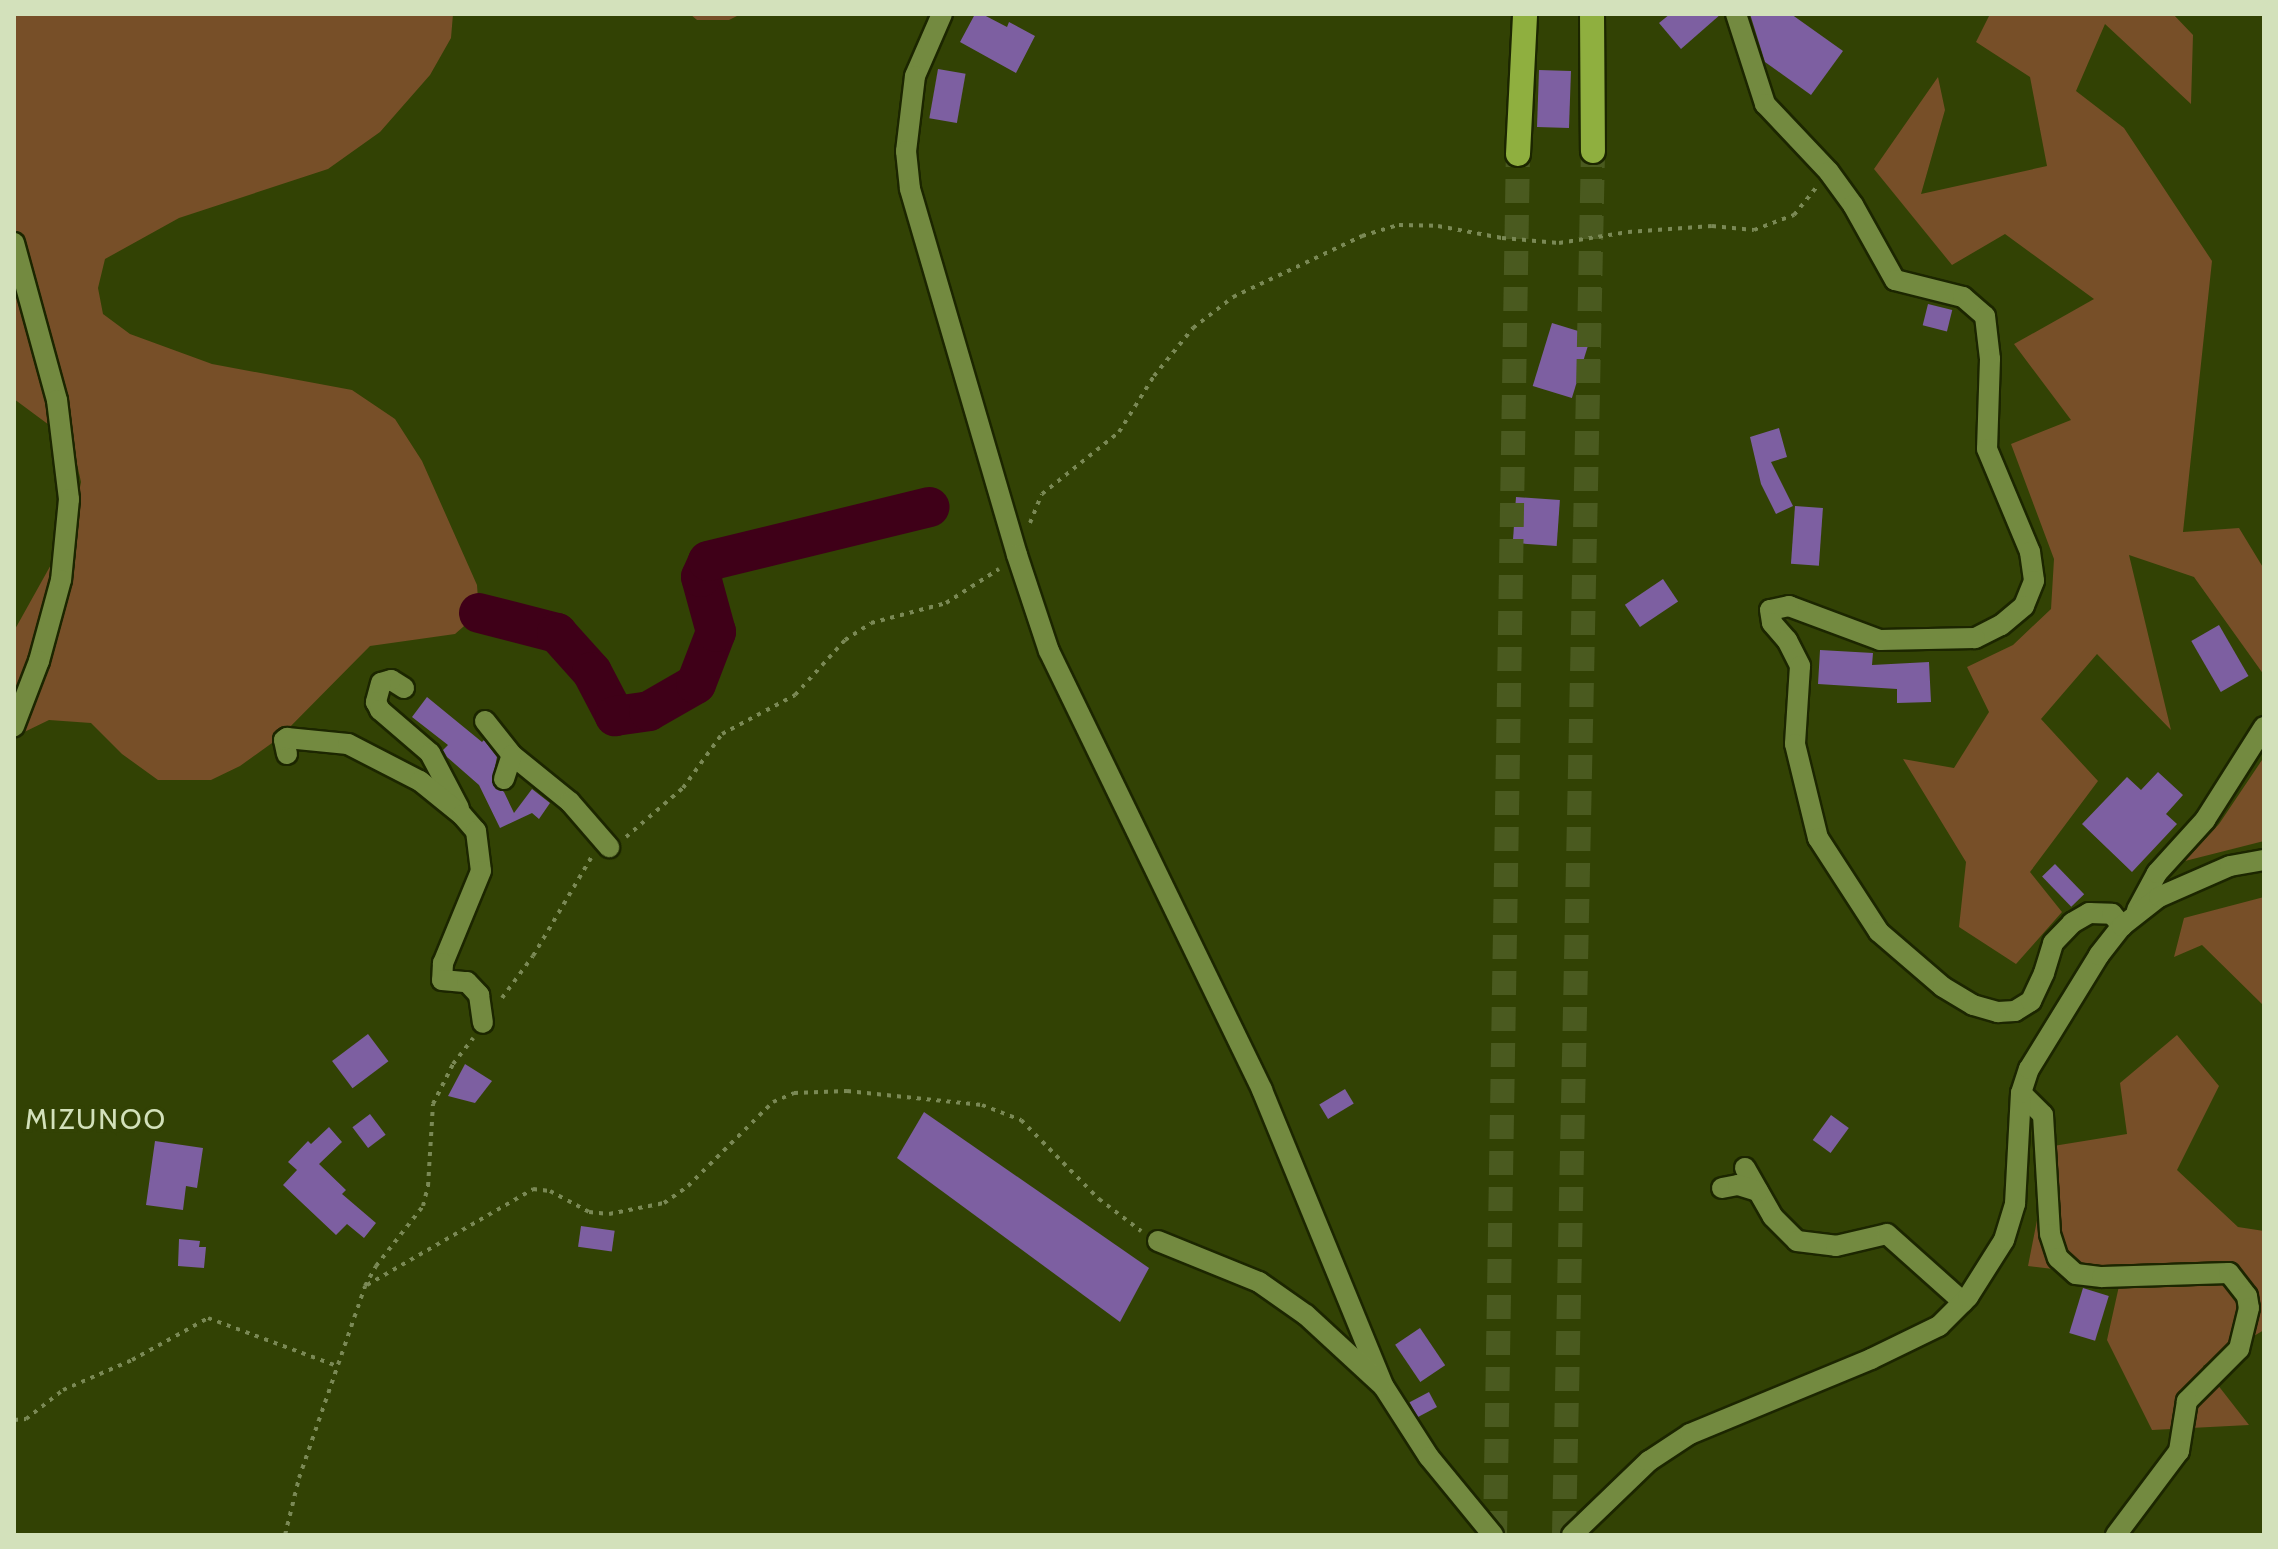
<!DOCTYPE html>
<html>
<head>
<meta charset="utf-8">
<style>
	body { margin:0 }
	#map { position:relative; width:2278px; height:1549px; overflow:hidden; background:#324204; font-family:Cabin,sans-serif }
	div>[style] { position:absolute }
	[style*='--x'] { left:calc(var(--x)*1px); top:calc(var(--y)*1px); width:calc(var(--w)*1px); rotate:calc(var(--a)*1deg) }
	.green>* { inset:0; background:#774f28 }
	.river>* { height:40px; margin:-20px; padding:0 20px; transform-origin:20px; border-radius:20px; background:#3f0018 }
	.building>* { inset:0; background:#7d5fa1; transform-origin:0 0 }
	.highway-tunnel>* { height:24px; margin-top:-12px; transform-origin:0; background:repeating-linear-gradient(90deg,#4a5a1f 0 24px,transparent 0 36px) }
	.path>* { height:4px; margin-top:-2px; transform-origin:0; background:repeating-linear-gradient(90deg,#7a8955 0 4px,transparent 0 10px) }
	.roads { filter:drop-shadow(2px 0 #1c2600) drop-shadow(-2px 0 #1c2600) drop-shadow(0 2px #1c2600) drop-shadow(0 -2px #1c2600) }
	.minor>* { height:20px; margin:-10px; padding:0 10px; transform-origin:10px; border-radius:10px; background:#738a40 }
	.highway>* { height:24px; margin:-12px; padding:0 12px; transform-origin:12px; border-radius:12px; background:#8faf3f }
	span { translate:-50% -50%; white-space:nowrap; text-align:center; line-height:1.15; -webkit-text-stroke:7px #324204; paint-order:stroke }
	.neighbourhood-label { font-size:28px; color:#d3e1bb; letter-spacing:2px }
	.frame { position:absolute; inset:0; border:16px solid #d3e1bb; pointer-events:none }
</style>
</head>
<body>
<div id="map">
	<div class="green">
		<i style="clip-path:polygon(14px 14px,453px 14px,451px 38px,430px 75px,380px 132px,328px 169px,179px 218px,105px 259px,98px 288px,103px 314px,130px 334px,212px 364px,352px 390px,395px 419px,422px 461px,477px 585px,479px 613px,455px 634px,370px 646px,279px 738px,240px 766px,211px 780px,158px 780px,122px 754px,91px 723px,49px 720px,14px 737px,14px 631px,72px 527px,81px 482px,72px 442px,14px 399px)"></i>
		<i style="clip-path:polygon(690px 14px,741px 14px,729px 20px,697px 20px)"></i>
		<i style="clip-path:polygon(1990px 14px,2173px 14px,2193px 35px,2191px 104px,2105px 24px,2076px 91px,2124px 128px,2212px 261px,2183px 532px,2239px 528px,2264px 569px,2264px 675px,2194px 577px,2129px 555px,2171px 730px,2097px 654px,2041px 719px,2098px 781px,2030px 872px,2062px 912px,2016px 964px,1959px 927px,1966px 862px,1903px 759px,1954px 768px,1989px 712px,1967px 667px,2013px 645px,2051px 609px,2054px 559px,2011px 444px,2071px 420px,2014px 344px,2094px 299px,2005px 234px,1952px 265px,1874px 169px,1938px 77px,1945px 110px,1921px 194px,2047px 166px,2030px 77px,1976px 42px)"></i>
		<i style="clip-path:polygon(2264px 757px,2264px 841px,2185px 861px,2219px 824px)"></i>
		<i style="clip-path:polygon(2264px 897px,2264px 1006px,2202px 945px,2174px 957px,2184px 918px)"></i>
		<i style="clip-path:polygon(2177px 1035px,2219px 1086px,2177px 1170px,2238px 1227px,2264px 1231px,2264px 1330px,2203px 1366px,2249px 1425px,2152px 1430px,2107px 1340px,2121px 1277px,2028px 1266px,2039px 1210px,2041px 1148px,2127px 1134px,2120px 1083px)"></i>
	</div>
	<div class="river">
		<i style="--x:479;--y:613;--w:81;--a:14.4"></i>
		<i style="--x:557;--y:633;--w:52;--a:48.1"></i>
		<i style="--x:592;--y:672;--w:50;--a:62.4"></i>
		<i style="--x:615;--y:716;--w:34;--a:-8"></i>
		<i style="--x:649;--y:711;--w:54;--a:-29.9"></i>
		<i style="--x:696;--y:684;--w:56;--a:-69"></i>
		<i style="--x:716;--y:632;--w:57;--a:-105.3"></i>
		<i style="--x:701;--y:577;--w:17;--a:-66"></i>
		<i style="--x:708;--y:561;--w:228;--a:-13.7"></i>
	</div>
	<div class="building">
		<i style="clip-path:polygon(975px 14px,982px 14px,1007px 27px,1009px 22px,1035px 36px,1016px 73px,960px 42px)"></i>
		<i style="clip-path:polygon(1670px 14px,1721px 14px,1681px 49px,1659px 23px)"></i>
		<i style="clip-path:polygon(1750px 14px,1791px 14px,1843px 51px,1811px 95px,1765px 62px)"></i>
		<i style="left:938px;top:69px;width:28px;height:50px;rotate:10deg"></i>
		<i style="left:1539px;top:70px;width:32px;height:57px;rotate:2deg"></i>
		<i style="left:1928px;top:304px;width:25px;height:22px;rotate:14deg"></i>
		<i style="left:1552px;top:323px;width:41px;height:66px;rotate:17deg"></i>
		<i style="clip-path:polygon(1779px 428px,1787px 457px,1771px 462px,1793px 506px,1776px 514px,1761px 484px,1750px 437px)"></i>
		<i style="left:1516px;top:497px;width:44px;height:46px;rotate:4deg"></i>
		<i style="left:1795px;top:506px;width:28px;height:58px;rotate:4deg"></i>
		<i style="left:1663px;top:579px;width:27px;height:46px;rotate:56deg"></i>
		<i style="left:2219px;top:625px;width:59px;height:32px;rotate:60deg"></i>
		<i style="clip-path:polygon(1820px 650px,1873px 653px,1872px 665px,1929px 662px,1931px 702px,1897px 703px,1897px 689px,1818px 684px)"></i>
		<i style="clip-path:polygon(427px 697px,482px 742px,484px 740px,497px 757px,492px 782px,504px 792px,514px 813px,532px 789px,550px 803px,539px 819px,532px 813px,500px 828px,479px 785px,447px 757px,443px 750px,448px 745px,412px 717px)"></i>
		<i style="clip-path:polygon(2158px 772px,2183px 795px,2166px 814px,2177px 824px,2132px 872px,2082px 824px,2127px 777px,2141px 790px)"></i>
		<i style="left:2055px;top:864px;width:42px;height:18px;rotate:46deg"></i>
		<i style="left:368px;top:1034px;width:34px;height:45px;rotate:53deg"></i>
		<i style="clip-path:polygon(465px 1064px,492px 1081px,475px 1103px,448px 1096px)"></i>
		<i style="left:1345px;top:1089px;width:17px;height:30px;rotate:59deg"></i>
		<i style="clip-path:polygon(924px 1112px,1149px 1268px,1120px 1322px,897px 1158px)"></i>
		<i style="left:370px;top:1114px;width:26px;height:22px;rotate:53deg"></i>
		<i style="left:1831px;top:1115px;width:22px;height:31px;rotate:36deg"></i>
		<i style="clip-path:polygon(329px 1127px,342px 1142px,319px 1164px,346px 1190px,342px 1194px,376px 1223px,364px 1238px,347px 1224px,336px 1235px,283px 1185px,297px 1170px,288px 1162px,308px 1141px,311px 1144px)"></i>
		<i style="clip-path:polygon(155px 1141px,203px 1148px,197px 1188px,186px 1186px,183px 1210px,146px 1205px)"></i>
		<i style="left:581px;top:1226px;width:34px;height:21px;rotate:8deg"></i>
		<i style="clip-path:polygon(179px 1239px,200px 1241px,199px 1247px,206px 1247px,204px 1268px,178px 1266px)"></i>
		<i style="left:2083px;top:1288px;width:27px;height:47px;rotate:17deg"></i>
		<i style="left:1420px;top:1328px;width:45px;height:30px;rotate:56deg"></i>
		<i style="left:1429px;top:1392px;width:17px;height:22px;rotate:62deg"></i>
	</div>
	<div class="highway-tunnel">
		<i style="--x:1495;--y:1535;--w:1381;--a:-89.05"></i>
		<i style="--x:1564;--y:1535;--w:1384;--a:-88.8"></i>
	</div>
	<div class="path">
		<i style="--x:1030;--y:523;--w:31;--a:-68"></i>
		<i style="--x:1042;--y:494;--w:99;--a:-38.8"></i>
		<i style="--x:1119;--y:432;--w:66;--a:-58"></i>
		<i style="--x:1154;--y:376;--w:62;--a:-50.9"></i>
		<i style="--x:1193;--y:328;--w:51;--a:-37.8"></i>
		<i style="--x:1233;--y:297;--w:143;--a:-25.3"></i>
		<i style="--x:1362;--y:236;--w:39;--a:-17"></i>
		<i style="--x:1399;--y:225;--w:39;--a:1"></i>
		<i style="--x:1438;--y:226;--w:65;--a:10.6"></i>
		<i style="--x:1502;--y:238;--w:57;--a:5"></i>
		<i style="--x:1559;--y:243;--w:70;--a:-9.1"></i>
		<i style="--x:1628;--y:232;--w:84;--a:-4.1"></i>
		<i style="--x:1712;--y:226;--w:42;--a:5.4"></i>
		<i style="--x:1754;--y:230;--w:43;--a:-20.6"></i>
		<i style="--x:1794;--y:215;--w:36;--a:-51"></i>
		<i style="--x:626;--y:837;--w:75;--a:-40.7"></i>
		<i style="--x:683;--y:788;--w:67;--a:-54.2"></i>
		<i style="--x:722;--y:734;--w:83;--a:-28.1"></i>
		<i style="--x:795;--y:695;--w:74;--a:-47.7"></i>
		<i style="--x:845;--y:640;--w:31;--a:-33"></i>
		<i style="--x:871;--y:623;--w:78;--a:-14.9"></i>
		<i style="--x:946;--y:603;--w:63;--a:-32.7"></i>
		<i style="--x:502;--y:998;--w:52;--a:-53.6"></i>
		<i style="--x:533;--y:956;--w:114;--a:-59.4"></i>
		<i style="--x:367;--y:1285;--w:192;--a:-30"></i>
		<i style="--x:533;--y:1189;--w:17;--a:7"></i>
		<i style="--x:550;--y:1191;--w:44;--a:28.3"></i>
		<i style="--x:589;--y:1212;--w:20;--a:6"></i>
		<i style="--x:609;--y:1214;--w:56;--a:-11.3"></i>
		<i style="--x:664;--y:1203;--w:29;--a:-35"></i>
		<i style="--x:688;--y:1186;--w:120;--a:-44.7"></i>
		<i style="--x:773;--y:1102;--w:23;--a:-23"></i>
		<i style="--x:794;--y:1093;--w:53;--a:-2.2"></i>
		<i style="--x:847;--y:1091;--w:136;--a:5.9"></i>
		<i style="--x:982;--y:1105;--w:42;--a:21"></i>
		<i style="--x:1021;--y:1120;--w:111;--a:45.4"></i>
		<i style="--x:1099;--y:1199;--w:53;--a:37.3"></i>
		<i style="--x:14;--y:1420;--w:12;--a:-5"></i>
		<i style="--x:26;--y:1419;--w:47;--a:-38.1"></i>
		<i style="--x:63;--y:1390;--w:75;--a:-23.5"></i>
		<i style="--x:132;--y:1360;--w:87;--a:-28.9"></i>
		<i style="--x:208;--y:1318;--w:138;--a:20.4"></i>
		<i style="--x:285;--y:1535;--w:59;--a:-76.2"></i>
		<i style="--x:299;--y:1478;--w:203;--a:-71"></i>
		<i style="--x:365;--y:1286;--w:23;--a:-61"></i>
		<i style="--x:376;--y:1266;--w:76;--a:-51.9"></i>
		<i style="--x:423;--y:1206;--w:21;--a:-76"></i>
		<i style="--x:428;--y:1186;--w:82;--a:-86.5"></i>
		<i style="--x:433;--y:1104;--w:45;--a:-63.4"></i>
		<i style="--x:453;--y:1064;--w:33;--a:-52"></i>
	</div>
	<div class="roads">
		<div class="minor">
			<i style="--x:942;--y:14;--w:68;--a:113.5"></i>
			<i style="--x:915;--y:76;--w:76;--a:96.8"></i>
			<i style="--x:906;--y:151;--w:38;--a:84"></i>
			<i style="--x:910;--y:189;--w:381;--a:73.7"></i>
			<i style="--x:1017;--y:555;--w:101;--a:71.6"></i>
			<i style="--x:1049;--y:651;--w:488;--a:64.1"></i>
			<i style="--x:1262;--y:1090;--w:321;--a:67.7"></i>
			<i style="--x:1384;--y:1387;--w:83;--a:57.3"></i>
			<i style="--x:1429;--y:1457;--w:101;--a:50.6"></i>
			<i style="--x:1736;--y:14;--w:95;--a:72.1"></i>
			<i style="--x:1765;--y:104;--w:93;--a:46.7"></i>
			<i style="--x:1829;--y:172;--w:41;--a:54"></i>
			<i style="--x:1853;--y:205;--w:86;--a:60.8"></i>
			<i style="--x:1895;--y:280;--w:70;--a:14"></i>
			<i style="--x:1963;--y:297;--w:29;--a:41"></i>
			<i style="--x:1985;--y:316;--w:43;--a:83.4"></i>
			<i style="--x:1990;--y:359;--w:90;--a:91.9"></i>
			<i style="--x:1987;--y:449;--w:112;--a:67.3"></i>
			<i style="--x:2030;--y:552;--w:29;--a:82"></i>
			<i style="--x:2034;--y:581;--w:27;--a:112"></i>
			<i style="--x:2024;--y:606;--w:30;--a:140"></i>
			<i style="--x:2001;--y:625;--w:29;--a:153"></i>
			<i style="--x:1975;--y:638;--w:95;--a:178.8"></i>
			<i style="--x:1880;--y:640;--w:97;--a:-159.5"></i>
			<i style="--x:1789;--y:606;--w:19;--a:168"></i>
			<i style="--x:1770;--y:610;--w:13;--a:81"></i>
			<i style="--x:1772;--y:623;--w:23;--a:49"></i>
			<i style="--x:1787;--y:640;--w:29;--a:63"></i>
			<i style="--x:1800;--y:666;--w:78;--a:93.7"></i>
			<i style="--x:1795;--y:744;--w:97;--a:76.3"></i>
			<i style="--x:1818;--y:838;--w:112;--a:57"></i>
			<i style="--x:1879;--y:932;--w:84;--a:40.7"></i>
			<i style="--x:1943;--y:987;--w:35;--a:31"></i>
			<i style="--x:1973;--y:1005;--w:26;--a:16"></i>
			<i style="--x:1998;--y:1012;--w:17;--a:-3"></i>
			<i style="--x:2015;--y:1011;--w:19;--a:-32"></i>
			<i style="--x:2031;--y:1001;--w:31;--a:-65"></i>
			<i style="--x:2044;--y:973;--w:31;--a:-73"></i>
			<i style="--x:2053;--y:943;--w:28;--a:-46"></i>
			<i style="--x:2072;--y:923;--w:20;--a:-30"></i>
			<i style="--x:2089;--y:913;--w:23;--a:2"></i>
			<i style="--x:2112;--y:914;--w:16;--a:50"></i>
			<i style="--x:14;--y:243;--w:163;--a:74.7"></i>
			<i style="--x:57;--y:400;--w:100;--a:83.1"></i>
			<i style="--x:69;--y:499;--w:81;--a:95.6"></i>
			<i style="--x:61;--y:580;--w:84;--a:105.2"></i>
			<i style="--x:39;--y:661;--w:70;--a:111"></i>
			<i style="--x:404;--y:688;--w:15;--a:-148"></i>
			<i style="--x:391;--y:680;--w:10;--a:163"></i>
			<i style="--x:381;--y:683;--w:20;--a:105"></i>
			<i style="--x:376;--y:702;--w:9;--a:63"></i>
			<i style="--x:380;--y:710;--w:66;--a:40.7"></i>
			<i style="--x:430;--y:753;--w:62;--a:62.2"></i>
			<i style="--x:485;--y:721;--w:43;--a:51.5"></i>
			<i style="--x:512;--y:755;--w:75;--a:39"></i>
			<i style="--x:570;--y:802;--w:60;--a:49.1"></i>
			<i style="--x:287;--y:754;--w:14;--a:-102"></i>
			<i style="--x:284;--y:740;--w:4;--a:-34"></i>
			<i style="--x:287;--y:738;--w:61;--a:5.6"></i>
			<i style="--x:348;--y:744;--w:81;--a:27.2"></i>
			<i style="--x:420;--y:781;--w:54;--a:39"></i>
			<i style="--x:462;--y:815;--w:21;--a:49"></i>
			<i style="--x:476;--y:831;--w:40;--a:82.9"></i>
			<i style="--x:481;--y:871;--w:100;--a:112.4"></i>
			<i style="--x:443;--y:963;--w:17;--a:93"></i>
			<i style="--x:442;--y:980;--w:25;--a:5"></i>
			<i style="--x:467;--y:982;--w:18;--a:47"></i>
			<i style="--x:479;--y:995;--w:28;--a:82"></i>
			<i style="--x:504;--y:779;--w:25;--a:-72"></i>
			<i style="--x:2137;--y:910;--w:42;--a:-61.6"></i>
			<i style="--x:2157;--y:873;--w:72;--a:-47.8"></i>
			<i style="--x:2205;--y:820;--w:110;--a:-57.6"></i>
			<i style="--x:2021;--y:1093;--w:31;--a:45"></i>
			<i style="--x:2043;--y:1115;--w:119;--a:86.6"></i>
			<i style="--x:2050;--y:1234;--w:25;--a:72"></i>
			<i style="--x:2058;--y:1258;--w:24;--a:42"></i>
			<i style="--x:2076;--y:1274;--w:26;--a:7"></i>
			<i style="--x:2102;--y:1277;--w:127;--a:-1.8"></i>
			<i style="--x:2229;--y:1273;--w:29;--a:52"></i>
			<i style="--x:2247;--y:1296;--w:12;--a:81"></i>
			<i style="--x:2249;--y:1308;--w:42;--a:103.7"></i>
			<i style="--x:2239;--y:1349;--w:74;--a:135"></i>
			<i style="--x:2187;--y:1401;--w:51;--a:99.1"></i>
			<i style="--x:2179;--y:1451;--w:105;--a:126.9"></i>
			<i style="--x:1745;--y:1168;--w:56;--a:60.3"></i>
			<i style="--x:1773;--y:1217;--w:34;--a:45"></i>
			<i style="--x:1797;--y:1241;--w:39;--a:7"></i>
			<i style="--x:1836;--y:1246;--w:52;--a:-13.2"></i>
			<i style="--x:1887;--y:1234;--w:102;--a:41.8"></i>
			<i style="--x:1722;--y:1188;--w:16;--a:-11"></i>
			<i style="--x:1738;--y:1185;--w:21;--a:17"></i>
			<i style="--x:1158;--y:1241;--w:109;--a:22.1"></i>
			<i style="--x:1259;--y:1282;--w:57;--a:35.1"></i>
			<i style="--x:1306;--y:1315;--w:102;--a:42.6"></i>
			<i style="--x:1572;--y:1535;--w:107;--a:-43.9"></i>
			<i style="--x:1649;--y:1461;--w:49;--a:-33.4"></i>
			<i style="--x:1690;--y:1434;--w:196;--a:-22.5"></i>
			<i style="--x:1871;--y:1359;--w:76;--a:-25.9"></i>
			<i style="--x:1939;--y:1326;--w:41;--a:-45"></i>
			<i style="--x:1968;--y:1297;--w:67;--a:-57.7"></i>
			<i style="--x:2004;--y:1240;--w:38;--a:-73"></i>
			<i style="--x:2015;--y:1204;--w:111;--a:-86.9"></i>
			<i style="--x:2021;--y:1093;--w:25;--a:-72"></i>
			<i style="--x:2029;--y:1069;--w:134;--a:-58.4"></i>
			<i style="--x:2099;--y:955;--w:37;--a:-52"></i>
			<i style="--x:2122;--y:926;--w:47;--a:-38.1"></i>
			<i style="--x:2159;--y:897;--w:77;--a:-23.6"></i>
			<i style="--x:2230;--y:866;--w:35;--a:-10"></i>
		</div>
		<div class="highway">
			<i style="--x:1592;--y:14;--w:137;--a:89.6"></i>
			<i style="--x:1518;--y:154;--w:140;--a:-87.1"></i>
		</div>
	</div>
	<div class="neighbourhood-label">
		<span style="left:96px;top:1119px">MIZUNOO</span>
	</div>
	<div class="frame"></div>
</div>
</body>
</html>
